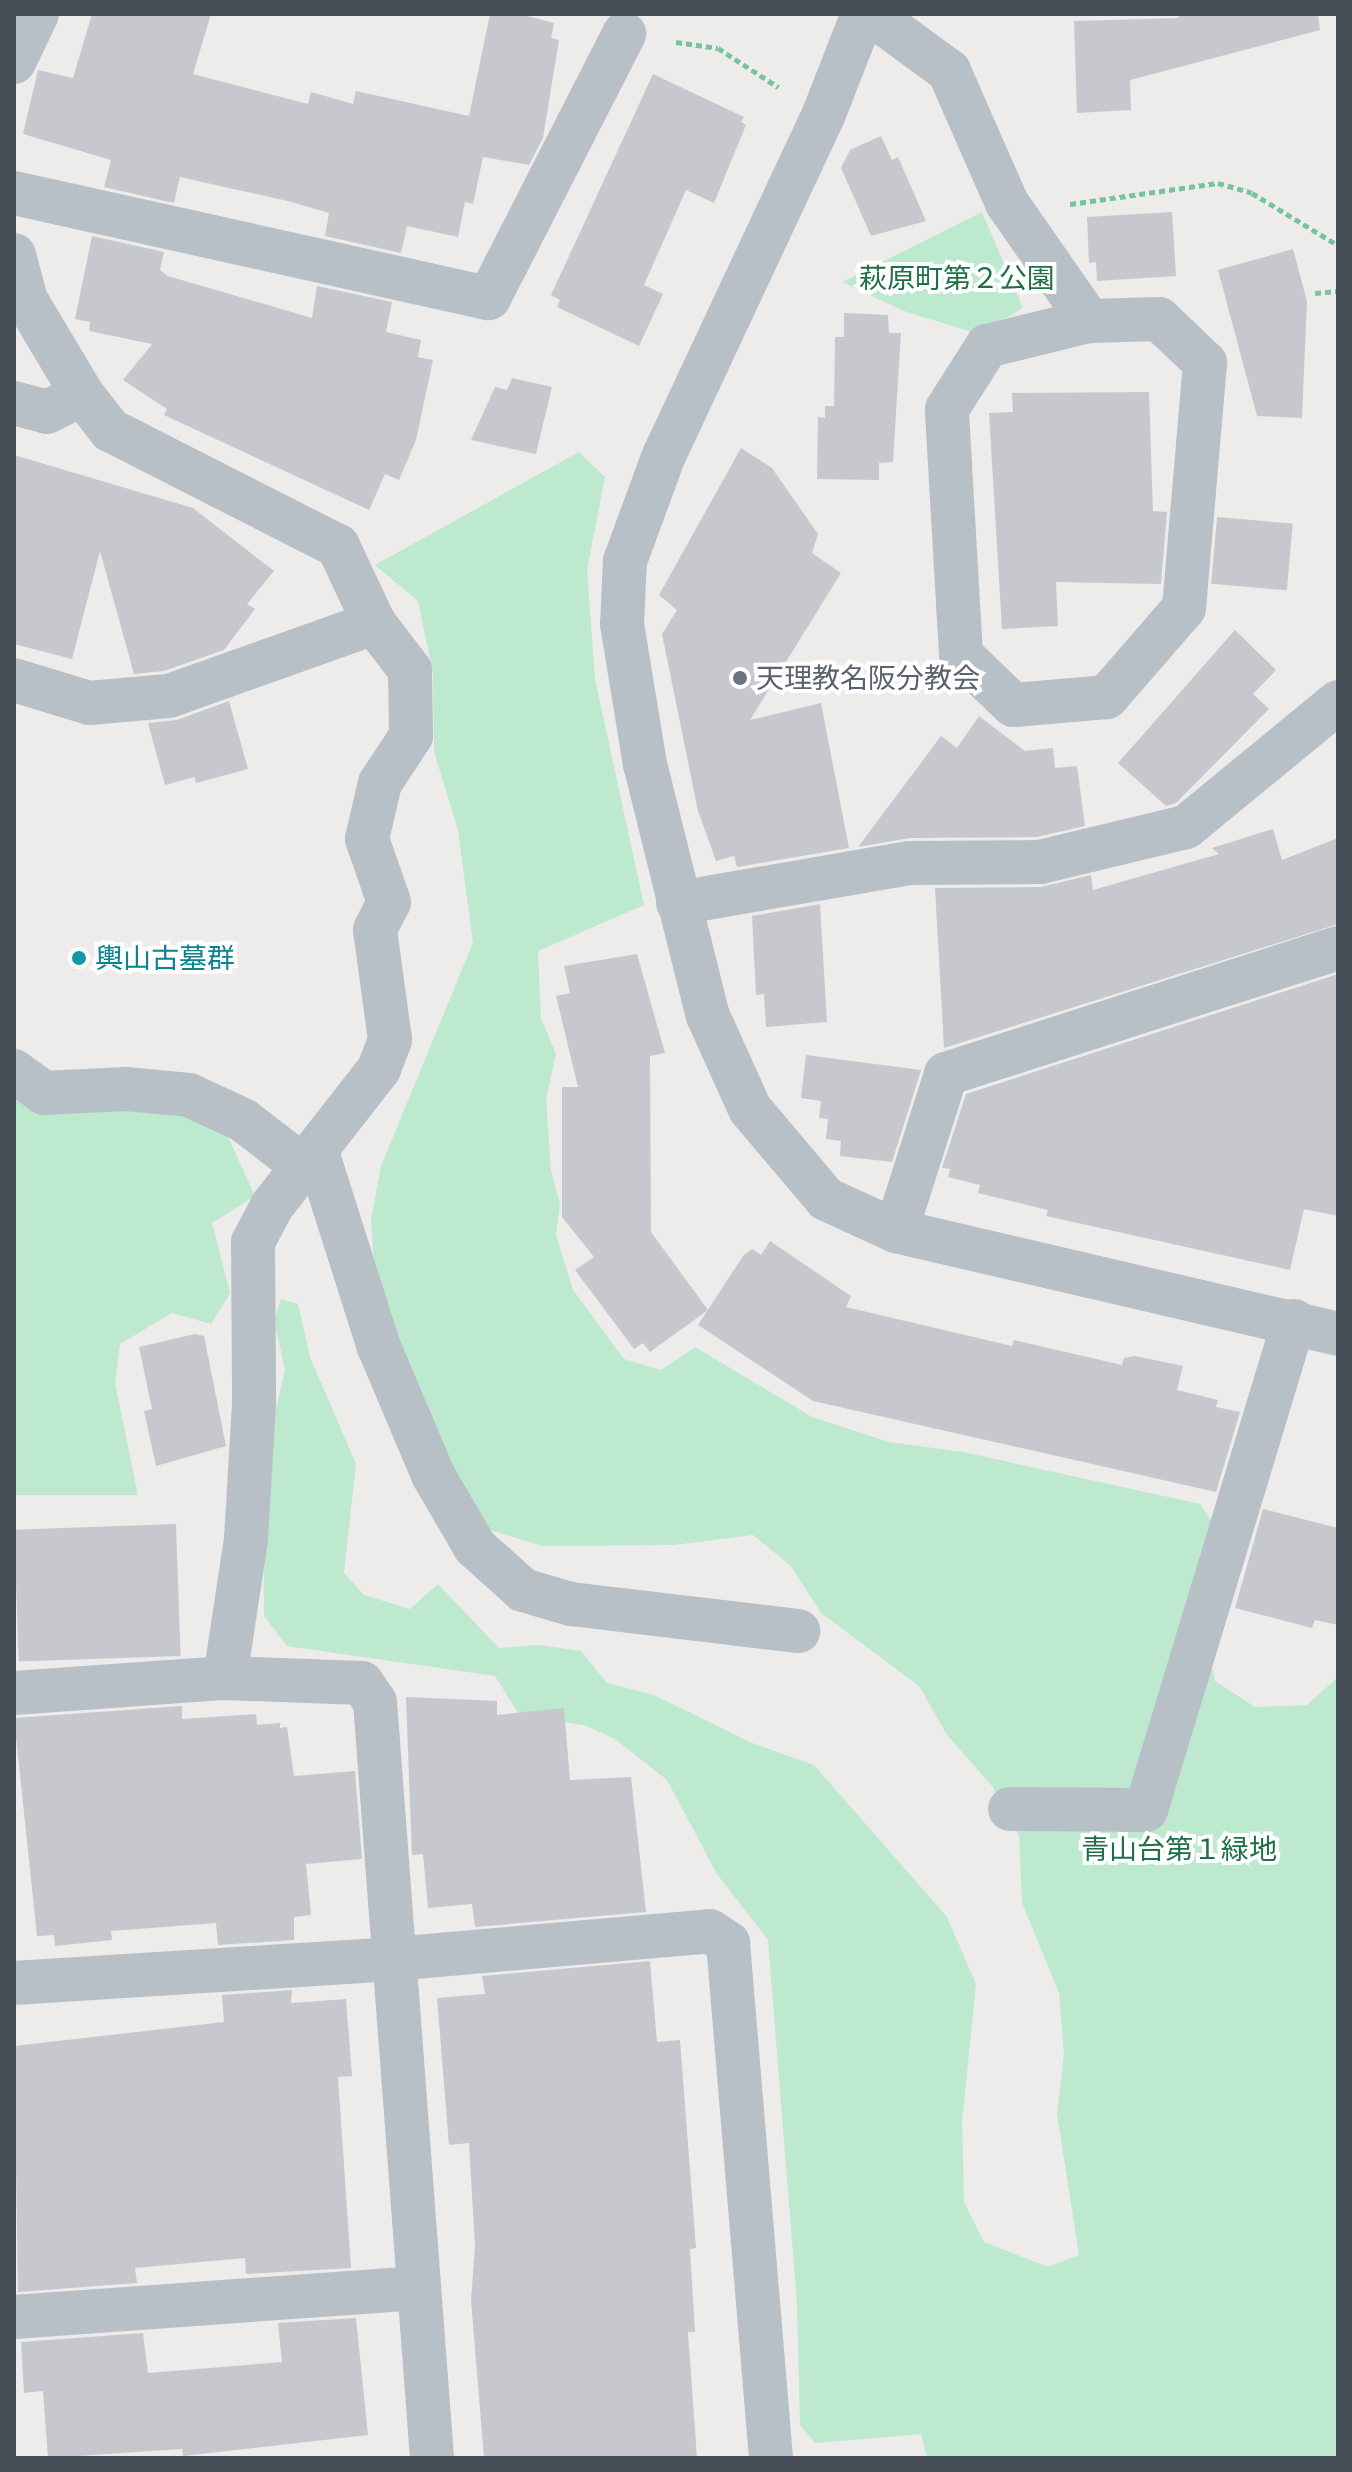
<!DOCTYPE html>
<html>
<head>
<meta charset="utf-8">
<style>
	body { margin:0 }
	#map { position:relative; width:1352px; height:2472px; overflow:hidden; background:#eeebeb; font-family:Ubuntu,"Noto Sans JP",sans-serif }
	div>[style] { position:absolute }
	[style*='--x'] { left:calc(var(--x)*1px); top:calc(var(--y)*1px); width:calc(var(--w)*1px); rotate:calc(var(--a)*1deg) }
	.green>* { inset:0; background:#bde9ce }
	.building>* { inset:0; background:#c6c8ce; transform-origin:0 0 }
	.path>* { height:5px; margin-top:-2.5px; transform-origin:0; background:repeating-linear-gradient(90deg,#78c39f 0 6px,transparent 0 10px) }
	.minor>* { height:44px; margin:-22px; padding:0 22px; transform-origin:22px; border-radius:22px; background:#b8c0c7 }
	.dots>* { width:22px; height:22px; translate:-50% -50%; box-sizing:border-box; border:4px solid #fff; border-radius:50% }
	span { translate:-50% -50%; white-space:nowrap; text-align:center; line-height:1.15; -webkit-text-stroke:8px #fff; paint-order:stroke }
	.park-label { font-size:28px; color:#1f6f48 }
	.worship-label { font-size:28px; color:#5b616d }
	.left { translate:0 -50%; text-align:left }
	.culture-label { font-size:28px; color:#0d838f }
	.frame { position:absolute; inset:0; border:16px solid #464e57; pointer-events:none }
</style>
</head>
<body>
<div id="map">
	<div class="green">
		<i style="clip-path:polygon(982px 212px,1023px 308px,978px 334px,904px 311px,842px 282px)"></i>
		<i style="clip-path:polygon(579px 452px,605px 477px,587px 570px,595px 679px,644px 905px,538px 951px,541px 1018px,556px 1054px,546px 1099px,551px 1170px,560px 1204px,556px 1235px,573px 1290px,624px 1359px,661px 1370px,695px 1347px,812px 1417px,889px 1442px,963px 1452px,1200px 1504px,1216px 1527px,1196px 1599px,1215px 1681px,1255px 1707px,1307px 1705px,1338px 1677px,1338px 2458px,927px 2458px,921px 2434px,815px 2443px,800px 2425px,797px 2304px,768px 1940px,717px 1874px,667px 1780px,615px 1739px,584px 1725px,520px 1716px,495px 1676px,287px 1646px,264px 1616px,263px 1505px,271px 1431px,285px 1370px,274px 1320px,281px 1299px,298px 1304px,310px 1357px,356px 1464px,344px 1573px,364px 1595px,410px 1609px,438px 1584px,499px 1648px,538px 1645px,581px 1651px,607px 1683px,654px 1695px,752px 1743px,814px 1765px,947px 1917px,976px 1984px,962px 2122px,964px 2202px,984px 2242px,1048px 2267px,1079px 2255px,1057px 2114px,1064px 2054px,1059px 1993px,1022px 1903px,1019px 1835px,992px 1786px,947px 1735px,919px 1686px,821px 1613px,790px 1565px,753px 1535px,674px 1545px,542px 1546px,474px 1525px,409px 1435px,374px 1263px,371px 1219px,381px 1166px,473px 943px,458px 830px,434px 752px,433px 673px,418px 601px,375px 565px)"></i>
		<i style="clip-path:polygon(14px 1087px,219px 1117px,255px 1196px,212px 1223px,230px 1293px,211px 1324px,172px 1313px,120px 1344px,115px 1383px,138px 1495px,14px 1495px)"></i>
	</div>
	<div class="building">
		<i style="clip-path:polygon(92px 14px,211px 14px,193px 74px,308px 104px,311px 92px,353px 104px,356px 91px,469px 116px,490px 14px,520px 14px,554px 23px,551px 38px,559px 40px,543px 138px,529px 165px,483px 157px,473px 204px,465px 202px,458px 237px,407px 226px,401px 253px,325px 236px,329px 213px,288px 201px,180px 177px,174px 203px,104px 187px,111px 160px,23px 134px,38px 70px,73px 78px)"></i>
		<i style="clip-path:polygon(1178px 14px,1318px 14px,1320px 30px,1130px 80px,1131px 110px,1077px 113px,1074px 21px,1179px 18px)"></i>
		<i style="clip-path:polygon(653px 74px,744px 117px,741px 122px,746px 125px,714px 203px,686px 190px,644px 285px,663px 294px,639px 346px,557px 307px,560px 300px,551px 295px)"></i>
		<i style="clip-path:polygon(881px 136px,892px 160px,898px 157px,926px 221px,871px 236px,841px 168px,850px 150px)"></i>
		<i style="clip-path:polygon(1172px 212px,1176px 276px,1097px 281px,1096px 262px,1089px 263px,1087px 217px)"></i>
		<i style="clip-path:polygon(92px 236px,164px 252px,160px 270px,168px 276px,312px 318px,317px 286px,392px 302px,386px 332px,421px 340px,418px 357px,433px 360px,416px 440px,399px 480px,385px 474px,369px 510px,164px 415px,167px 409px,123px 380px,152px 344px,89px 331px,90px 322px,75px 319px)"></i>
		<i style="clip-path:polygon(1293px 249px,1307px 301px,1302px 418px,1257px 416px,1218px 270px)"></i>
		<i style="clip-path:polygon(844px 313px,888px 315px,889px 333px,901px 333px,893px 462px,879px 463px,879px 480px,817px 479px,818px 417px,825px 418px,825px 406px,834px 406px,835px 337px,844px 337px)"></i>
		<i style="clip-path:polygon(512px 378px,552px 387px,536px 454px,471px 440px,495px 387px,507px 390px)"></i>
		<i style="clip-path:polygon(1149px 392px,1153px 511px,1167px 512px,1161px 584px,1056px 582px,1058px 626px,1002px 629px,989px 413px,1013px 412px,1012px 393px)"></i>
		<i style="clip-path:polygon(741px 448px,772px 468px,818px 534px,812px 553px,841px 573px,750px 720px,821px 703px,849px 848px,737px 867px,734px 856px,716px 861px,698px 811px,662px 634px,677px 610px,659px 595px)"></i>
		<i style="clip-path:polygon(14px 455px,193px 508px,274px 571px,247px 604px,255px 609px,224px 650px,164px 671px,134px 674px,100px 551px,72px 659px,14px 644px)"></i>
		<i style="left:1217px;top:517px;width:76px;height:67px;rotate:5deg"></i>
		<i style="clip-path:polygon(1235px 630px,1276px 670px,1253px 694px,1269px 709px,1176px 803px,1166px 806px,1118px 763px)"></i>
		<i style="clip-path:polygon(229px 701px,248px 769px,196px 783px,195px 777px,165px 785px,148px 723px,177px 720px)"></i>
		<i style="clip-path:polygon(979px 716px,1025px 751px,1053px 748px,1055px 768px,1077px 766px,1085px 826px,1037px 837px,910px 838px,858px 847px,941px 736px,957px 748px)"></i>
		<i style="clip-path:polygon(1273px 829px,1282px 860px,1338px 838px,1338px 924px,944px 1048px,935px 888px,1041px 887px,1091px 875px,1093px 890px,1219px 854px,1212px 848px)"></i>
		<i style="clip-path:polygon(820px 904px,827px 1022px,766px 1027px,764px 994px,756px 995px,752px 916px)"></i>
		<i style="clip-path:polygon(637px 954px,665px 1053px,650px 1056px,651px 1232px,708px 1310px,650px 1352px,643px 1343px,634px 1349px,575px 1270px,594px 1257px,562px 1217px,562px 1087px,578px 1087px,556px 996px,570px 993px,564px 966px)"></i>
		<i style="clip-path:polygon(1338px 974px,1338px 1216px,1304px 1209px,1290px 1270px,1046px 1216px,1048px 1210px,978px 1193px,980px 1185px,948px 1177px,950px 1169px,942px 1168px,966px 1094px)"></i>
		<i style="clip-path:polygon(806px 1055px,921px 1070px,892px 1162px,840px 1156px,841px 1141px,826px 1139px,828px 1119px,819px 1118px,821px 1101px,801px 1098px)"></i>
		<i style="clip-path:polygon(770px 1241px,851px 1296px,846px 1307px,1012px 1346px,1014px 1340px,1122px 1365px,1124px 1358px,1135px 1356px,1183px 1366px,1177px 1390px,1218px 1400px,1216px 1407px,1240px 1412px,1216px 1492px,813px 1401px,698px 1325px,743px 1256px,752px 1249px,761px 1255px)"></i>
		<i style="clip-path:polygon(195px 1334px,204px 1336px,226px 1446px,156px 1466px,144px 1411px,152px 1409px,139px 1347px)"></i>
		<i style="clip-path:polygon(1263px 1509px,1338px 1528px,1338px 1625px,1315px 1620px,1312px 1628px,1235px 1608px)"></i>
		<i style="left:176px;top:1524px;width:132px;height:162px;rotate:88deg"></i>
		<i style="clip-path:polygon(406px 1697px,497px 1701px,497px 1715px,564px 1708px,570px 1780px,631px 1777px,646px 1912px,475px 1927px,472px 1904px,428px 1908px,423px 1854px,412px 1855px)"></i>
		<i style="clip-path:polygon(182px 1706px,182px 1719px,256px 1714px,257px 1725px,280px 1723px,280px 1728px,287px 1727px,294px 1776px,355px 1771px,362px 1859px,306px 1864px,311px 1915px,294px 1917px,294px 1940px,218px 1945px,216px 1923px,111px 1931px,112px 1940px,55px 1946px,54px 1935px,37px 1936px,14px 1718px)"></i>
		<i style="clip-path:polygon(650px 1961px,657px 2042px,680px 2040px,696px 2248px,690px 2249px,695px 2332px,688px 2332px,697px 2458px,484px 2458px,471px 2300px,475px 2246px,469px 2143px,449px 2145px,437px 1998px,485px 1994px,482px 1976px)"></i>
		<i style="clip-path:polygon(292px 1990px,291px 2003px,346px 1999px,352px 2076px,338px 2077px,351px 2268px,246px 2274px,245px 2258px,135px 2268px,137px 2283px,18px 2292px,14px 2046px,224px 2022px,222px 1995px)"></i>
		<i style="clip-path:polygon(356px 2318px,368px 2435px,183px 2456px,182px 2449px,48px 2458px,43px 2391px,24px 2393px,21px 2342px,143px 2333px,148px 2373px,282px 2362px,278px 2323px)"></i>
	</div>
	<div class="path">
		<i style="--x:676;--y:42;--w:42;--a:8.1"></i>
		<i style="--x:718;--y:48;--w:72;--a:33"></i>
		<i style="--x:1070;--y:204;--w:149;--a:-8.1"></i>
		<i style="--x:1218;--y:183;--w:35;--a:16"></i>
		<i style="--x:1252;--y:193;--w:100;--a:31.2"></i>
		<i style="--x:1315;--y:293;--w:23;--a:-5"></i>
	</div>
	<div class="minor">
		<i style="--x:863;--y:14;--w:110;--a:111.4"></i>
		<i style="--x:823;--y:116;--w:374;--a:115.1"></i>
		<i style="--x:664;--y:455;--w:113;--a:110.2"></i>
		<i style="--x:625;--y:561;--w:63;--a:92.7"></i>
		<i style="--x:622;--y:624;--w:142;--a:80.7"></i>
		<i style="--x:645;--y:764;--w:260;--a:76"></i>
		<i style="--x:708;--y:1016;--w:102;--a:65.7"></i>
		<i style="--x:750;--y:1109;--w:118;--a:49.8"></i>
		<i style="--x:826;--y:1199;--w:77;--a:24.6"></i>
		<i style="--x:896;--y:1231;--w:454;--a:13.1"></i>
		<i style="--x:871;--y:14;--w:97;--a:36.2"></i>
		<i style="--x:949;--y:71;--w:144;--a:66.3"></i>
		<i style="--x:1007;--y:203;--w:144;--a:55.2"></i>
		<i style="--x:14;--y:62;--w:53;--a:-64.4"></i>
		<i style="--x:14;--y:193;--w:486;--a:12.5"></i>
		<i style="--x:489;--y:298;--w:297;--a:-62.9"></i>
		<i style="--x:14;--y:255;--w:47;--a:75.1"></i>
		<i style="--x:26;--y:300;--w:109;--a:59.2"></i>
		<i style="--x:82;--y:394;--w:46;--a:52.1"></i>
		<i style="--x:110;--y:430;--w:256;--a:27"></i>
		<i style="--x:338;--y:546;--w:85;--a:64.9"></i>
		<i style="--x:374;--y:623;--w:59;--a:52.5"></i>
		<i style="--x:410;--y:670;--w:66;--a:89.1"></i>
		<i style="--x:411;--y:736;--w:56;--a:123.4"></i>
		<i style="--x:380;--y:783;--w:57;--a:103.1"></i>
		<i style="--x:367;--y:839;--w:67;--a:70.8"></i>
		<i style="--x:389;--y:902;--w:31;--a:117"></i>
		<i style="--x:375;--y:930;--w:111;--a:82.2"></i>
		<i style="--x:390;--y:1040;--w:31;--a:111"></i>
		<i style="--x:379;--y:1069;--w:174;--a:128"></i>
		<i style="--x:272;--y:1206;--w:41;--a:117.8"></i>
		<i style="--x:253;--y:1242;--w:162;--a:89.6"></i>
		<i style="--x:254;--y:1404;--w:135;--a:93.4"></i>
		<i style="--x:246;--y:1539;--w:141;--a:98.6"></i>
		<i style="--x:1159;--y:319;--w:64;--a:43.7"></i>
		<i style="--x:1205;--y:363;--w:246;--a:94.9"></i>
		<i style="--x:1184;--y:608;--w:118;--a:130.9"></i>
		<i style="--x:1107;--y:697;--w:94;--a:175.1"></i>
		<i style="--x:1013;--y:705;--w:72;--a:-136.1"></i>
		<i style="--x:961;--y:655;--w:246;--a:-93.3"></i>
		<i style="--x:947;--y:409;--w:75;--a:-57.6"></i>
		<i style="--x:987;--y:346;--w:105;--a:-13.8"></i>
		<i style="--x:1089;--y:321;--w:70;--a:-1.6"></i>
		<i style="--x:14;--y:403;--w:34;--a:15"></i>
		<i style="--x:47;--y:412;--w:39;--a:-27"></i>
		<i style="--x:14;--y:680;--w:78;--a:17"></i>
		<i style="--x:89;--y:703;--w:80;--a:-5"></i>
		<i style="--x:169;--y:696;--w:218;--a:-19.6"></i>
		<i style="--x:678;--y:903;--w:235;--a:-9.8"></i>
		<i style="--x:910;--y:863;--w:130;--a:-0.4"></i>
		<i style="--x:1040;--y:862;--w:150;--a:-13.5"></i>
		<i style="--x:1186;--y:827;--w:197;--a:-39.4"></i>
		<i style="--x:14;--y:1071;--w:37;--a:36"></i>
		<i style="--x:44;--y:1093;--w:82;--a:-2.8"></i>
		<i style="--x:126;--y:1089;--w:63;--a:5.4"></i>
		<i style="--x:189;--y:1095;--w:60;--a:24.8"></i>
		<i style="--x:243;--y:1120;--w:77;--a:37.6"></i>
		<i style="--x:317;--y:1152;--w:205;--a:72.4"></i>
		<i style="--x:379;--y:1347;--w:139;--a:67.1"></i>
		<i style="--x:433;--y:1475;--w:83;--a:59.7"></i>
		<i style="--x:475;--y:1547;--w:64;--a:41.9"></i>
		<i style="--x:523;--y:1590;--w:50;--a:16.3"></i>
		<i style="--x:571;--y:1604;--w:229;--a:6.8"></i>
		<i style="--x:896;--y:1231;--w:165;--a:-72.3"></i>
		<i style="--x:946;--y:1074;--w:412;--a:-17.8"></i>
		<i style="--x:14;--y:1693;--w:212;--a:-4.1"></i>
		<i style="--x:225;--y:1678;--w:137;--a:2.1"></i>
		<i style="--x:362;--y:1683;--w:23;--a:56"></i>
		<i style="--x:375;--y:1702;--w:758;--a:85.69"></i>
		<i style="--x:1010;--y:1809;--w:136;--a:0.4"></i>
		<i style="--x:1146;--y:1810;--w:511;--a:-73.16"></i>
		<i style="--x:14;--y:1983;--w:380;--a:-3.6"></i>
		<i style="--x:393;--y:1959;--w:318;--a:-5"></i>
		<i style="--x:710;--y:1931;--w:22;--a:34"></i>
		<i style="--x:728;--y:1943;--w:517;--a:85.23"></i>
		<i style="--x:14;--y:2317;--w:406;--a:-4.1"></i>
	</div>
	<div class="dots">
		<i style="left:740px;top:678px;background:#6b7280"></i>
		<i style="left:79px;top:958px;background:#0f9aa8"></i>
	</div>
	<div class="park-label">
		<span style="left:957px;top:278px">萩原町第２公園</span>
		<span style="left:1179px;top:1849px">青山台第１緑地</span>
	</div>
	<div class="worship-label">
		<span class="left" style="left:756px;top:678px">天理教名阪分教会</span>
	</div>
	<div class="culture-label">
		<span class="left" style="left:95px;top:958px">輿山古墓群</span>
	</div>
	<div class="frame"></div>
</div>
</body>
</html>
